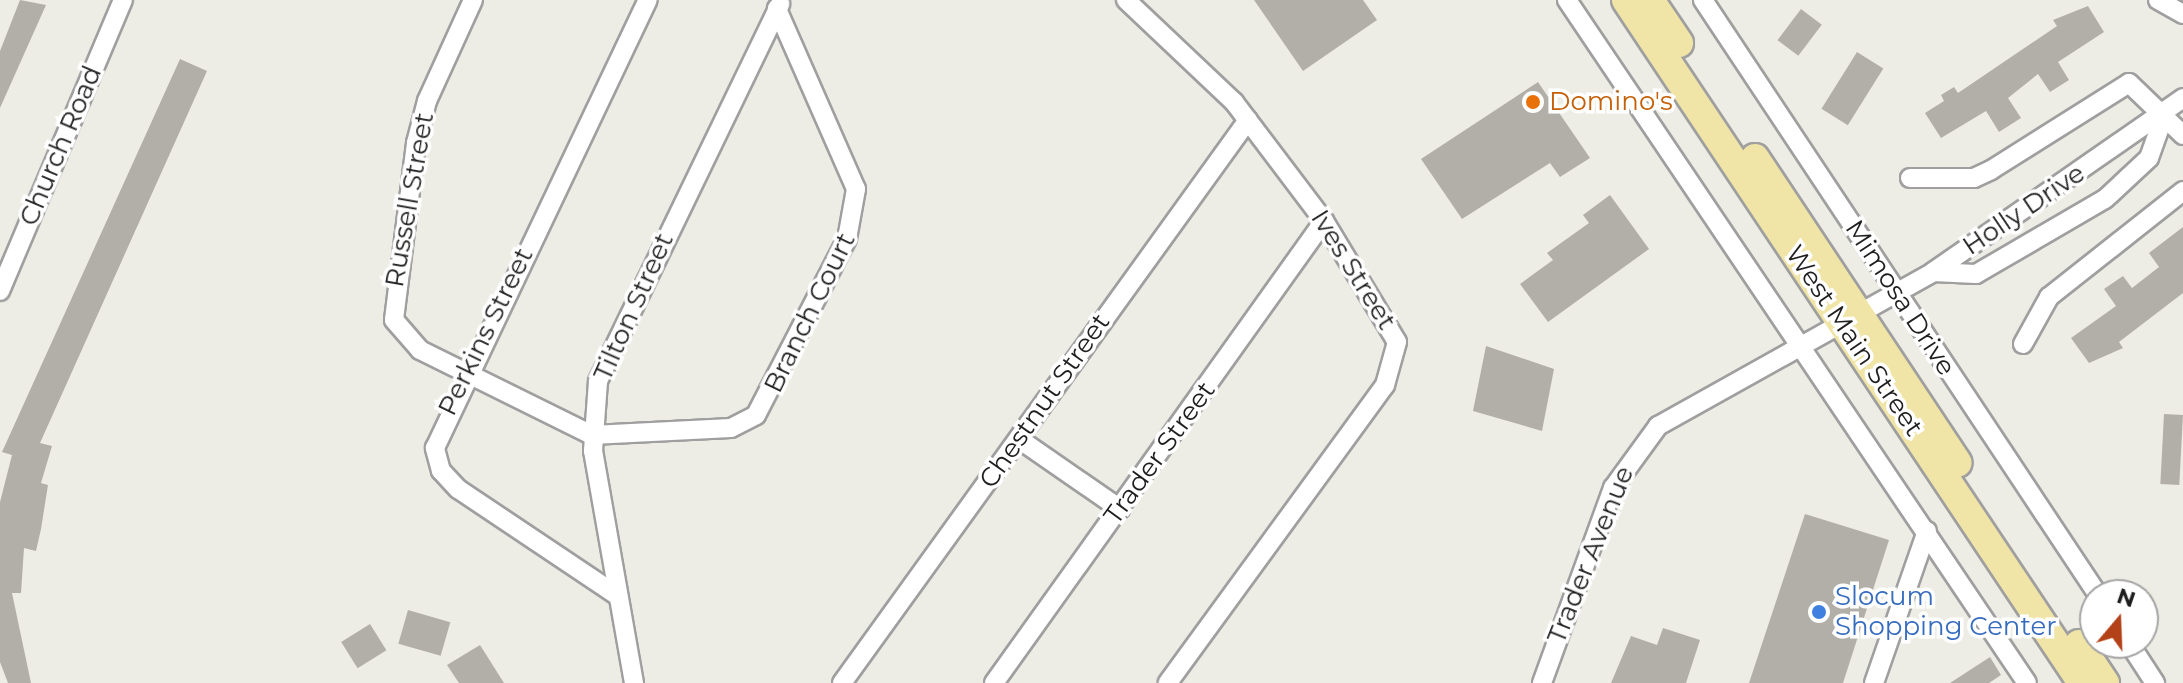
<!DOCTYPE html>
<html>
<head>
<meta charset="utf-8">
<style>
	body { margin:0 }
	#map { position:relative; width:2183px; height:683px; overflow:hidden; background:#edede5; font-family:Montserrat,sans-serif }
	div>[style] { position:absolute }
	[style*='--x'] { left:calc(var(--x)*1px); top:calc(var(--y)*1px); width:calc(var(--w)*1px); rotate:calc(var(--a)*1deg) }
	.building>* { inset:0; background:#b2afa8; transform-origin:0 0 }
	.roads { filter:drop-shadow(2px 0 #9f9f9f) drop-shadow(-2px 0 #9f9f9f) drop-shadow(0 2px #9f9f9f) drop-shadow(0 -2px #9f9f9f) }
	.minor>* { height:18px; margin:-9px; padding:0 9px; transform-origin:9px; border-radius:9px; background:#fff }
	.primary>* { height:28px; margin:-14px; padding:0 14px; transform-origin:14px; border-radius:14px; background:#f0e5a7 }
	.dots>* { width:22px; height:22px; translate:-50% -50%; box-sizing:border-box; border:4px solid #fff; border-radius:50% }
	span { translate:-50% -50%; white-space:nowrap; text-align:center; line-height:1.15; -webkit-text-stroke:7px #fff; paint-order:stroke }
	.food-label { font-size:26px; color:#c56008 }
	.left { translate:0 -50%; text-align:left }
	.street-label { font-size:26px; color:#1e1e1e }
	.shop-label { font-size:26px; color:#366cbe }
	.north { position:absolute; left:2079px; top:579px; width:80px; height:80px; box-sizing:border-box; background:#fff; border:2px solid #a5a5a5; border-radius:50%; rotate:19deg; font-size:22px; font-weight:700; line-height:32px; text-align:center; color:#1e1e1e }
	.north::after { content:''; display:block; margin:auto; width:28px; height:36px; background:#b34218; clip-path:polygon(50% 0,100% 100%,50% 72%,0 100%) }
</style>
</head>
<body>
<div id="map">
	<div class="building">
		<i style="clip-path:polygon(20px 0,46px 5px,0 108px,0 51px)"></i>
		<i style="clip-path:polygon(1254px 0,1363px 0,1377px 20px,1303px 71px)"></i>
		<i style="clip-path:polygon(2088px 6px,2104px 32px,2058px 62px,2069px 80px,2050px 92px,2038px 74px,2008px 98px,2021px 118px,1999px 132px,1986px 111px,1941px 138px,1925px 113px,1944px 101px,1941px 95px,1954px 87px,1958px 93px,2057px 26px,2053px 20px)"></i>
		<i style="left:1801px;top:9px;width:26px;height:39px;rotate:37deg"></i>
		<i style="left:1857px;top:52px;width:31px;height:67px;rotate:32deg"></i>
		<i style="clip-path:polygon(180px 59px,207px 71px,40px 443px,52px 446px,41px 483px,48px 485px,41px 529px,36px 551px,24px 548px,21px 593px,12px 593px,31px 683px,8px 683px,0 662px,0 502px,12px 455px,2px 452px)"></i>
		<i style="clip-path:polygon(1538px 82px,1590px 158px,1560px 177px,1550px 163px,1462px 219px,1421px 159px)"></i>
		<i style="clip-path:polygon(1610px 195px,1649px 249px,1548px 322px,1520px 284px,1553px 260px,1547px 253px,1589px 223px,1583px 215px)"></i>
		<i style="clip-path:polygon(2183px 227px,2183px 293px,2119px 342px,2123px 348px,2089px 363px,2071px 338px,2116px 306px,2104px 289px,2123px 276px,2132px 288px,2159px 267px,2149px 253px)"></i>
		<i style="clip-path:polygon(1486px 346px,1554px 369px,1542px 431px,1473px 411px)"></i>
		<i style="left:2164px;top:414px;width:19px;height:70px;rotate:3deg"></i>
		<i style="clip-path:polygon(1805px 514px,1889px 540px,1843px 683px,1749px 683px)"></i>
		<i style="left:408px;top:610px;width:44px;height:35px;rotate:16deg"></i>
		<i style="left:370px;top:624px;width:31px;height:34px;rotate:58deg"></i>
		<i style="clip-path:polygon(1663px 628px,1700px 640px,1686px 683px,1611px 683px,1631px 636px,1657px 645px)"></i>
		<i style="clip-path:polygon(480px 645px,504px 683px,459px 683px,447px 665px)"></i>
		<i style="clip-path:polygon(1990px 657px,2001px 675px,1989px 683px,1950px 683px)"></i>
	</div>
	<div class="roads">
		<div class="minor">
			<i style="--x:473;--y:0;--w:111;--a:114.5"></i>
			<i style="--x:427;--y:101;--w:43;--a:104.7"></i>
			<i style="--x:416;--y:143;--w:178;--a:97.1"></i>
			<i style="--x:394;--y:320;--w:40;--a:49"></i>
			<i style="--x:420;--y:350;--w:192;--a:26.3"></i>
			<i style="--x:592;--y:435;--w:139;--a:-2.9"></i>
			<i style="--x:731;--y:428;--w:28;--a:-27"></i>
			<i style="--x:756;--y:415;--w:198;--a:-62.7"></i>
			<i style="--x:847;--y:239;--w:51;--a:-79.8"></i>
			<i style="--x:856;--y:189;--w:197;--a:-113.7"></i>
			<i style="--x:1126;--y:0;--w:149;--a:43.4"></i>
			<i style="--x:1234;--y:102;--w:149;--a:52.9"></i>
			<i style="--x:1324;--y:221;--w:141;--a:58.9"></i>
			<i style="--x:1397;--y:342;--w:45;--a:105.6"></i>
			<i style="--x:1385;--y:385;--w:369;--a:126.1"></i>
			<i style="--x:1567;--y:0;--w:823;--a:56.04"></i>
			<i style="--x:1703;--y:0;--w:714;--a:56.42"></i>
			<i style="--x:2158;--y:0;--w:29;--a:29"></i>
			<i style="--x:1910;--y:178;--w:64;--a:0"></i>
			<i style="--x:1974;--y:178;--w:19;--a:-25"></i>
			<i style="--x:1991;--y:170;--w:163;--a:-32.2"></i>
			<i style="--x:2129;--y:83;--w:75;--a:43.9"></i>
			<i style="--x:1933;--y:272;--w:43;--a:2.7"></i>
			<i style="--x:1976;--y:274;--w:149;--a:-30.2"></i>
			<i style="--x:2105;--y:199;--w:60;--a:-43"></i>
			<i style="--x:2149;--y:158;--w:48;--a:-70.4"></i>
			<i style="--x:0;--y:291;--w:316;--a:-67.1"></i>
			<i style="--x:2023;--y:344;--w:54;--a:-61"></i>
			<i style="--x:2049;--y:297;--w:171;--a:-38.3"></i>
			<i style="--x:1019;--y:439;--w:123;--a:34.7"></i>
			<i style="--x:618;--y:596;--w:192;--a:-146.2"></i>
			<i style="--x:458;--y:489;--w:25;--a:-133"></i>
			<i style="--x:441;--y:471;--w:24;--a:-105"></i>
			<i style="--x:435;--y:448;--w:496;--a:-64.6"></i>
			<i style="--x:2129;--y:643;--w:48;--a:57"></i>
			<i style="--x:634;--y:683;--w:236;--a:-100"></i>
			<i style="--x:593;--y:451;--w:70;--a:-85.9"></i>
			<i style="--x:598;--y:381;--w:419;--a:-64.2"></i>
			<i style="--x:842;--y:683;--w:694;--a:-54.2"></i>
			<i style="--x:994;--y:683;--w:568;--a:-54.46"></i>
			<i style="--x:1542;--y:683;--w:208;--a:-70"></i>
			<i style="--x:1613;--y:488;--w:77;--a:-54"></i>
			<i style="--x:1658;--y:426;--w:315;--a:-29.2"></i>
			<i style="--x:1933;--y:272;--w:305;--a:-34.8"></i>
			<i style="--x:1874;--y:683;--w:161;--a:-70.8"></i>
		</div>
		<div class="primary">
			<i style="--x:1626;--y:0;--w:821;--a:56.27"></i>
			<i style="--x:1650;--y:0;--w:52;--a:56"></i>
			<i style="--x:1755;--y:158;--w:366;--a:56.4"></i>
			<i style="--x:2079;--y:644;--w:47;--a:56.3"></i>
		</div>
	</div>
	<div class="dots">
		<i style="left:1533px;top:102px;background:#e8710a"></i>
		<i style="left:1819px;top:612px;background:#3f7fe0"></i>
	</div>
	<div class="food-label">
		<span class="left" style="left:1549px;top:102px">Domino's</span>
	</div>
	<div class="street-label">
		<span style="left:61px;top:146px;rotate:-67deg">Church Road</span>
		<span style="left:410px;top:200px;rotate:-80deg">Russell Street</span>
		<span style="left:2024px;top:210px;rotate:-34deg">Holly Drive</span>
		<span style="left:1353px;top:270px;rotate:58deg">Ives Street</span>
		<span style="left:1900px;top:298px;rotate:57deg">Mimosa Drive</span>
		<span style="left:634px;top:307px;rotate:-66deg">Tilton Street</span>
		<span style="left:810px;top:313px;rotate:-64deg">Branch Court</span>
		<span style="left:486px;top:332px;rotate:-64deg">Perkins Street</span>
		<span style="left:1854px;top:341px;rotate:56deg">West Main Street</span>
		<span style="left:1045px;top:401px;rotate:-55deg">Chestnut Street</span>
		<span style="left:1160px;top:453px;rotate:-54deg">Trader Street</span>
		<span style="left:1591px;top:555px;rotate:-68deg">Trader Avenue</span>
	</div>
	<div class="shop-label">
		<span class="left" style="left:1835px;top:612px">Slocum<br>Shopping Center</span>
	</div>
	<div class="north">N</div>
</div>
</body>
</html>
